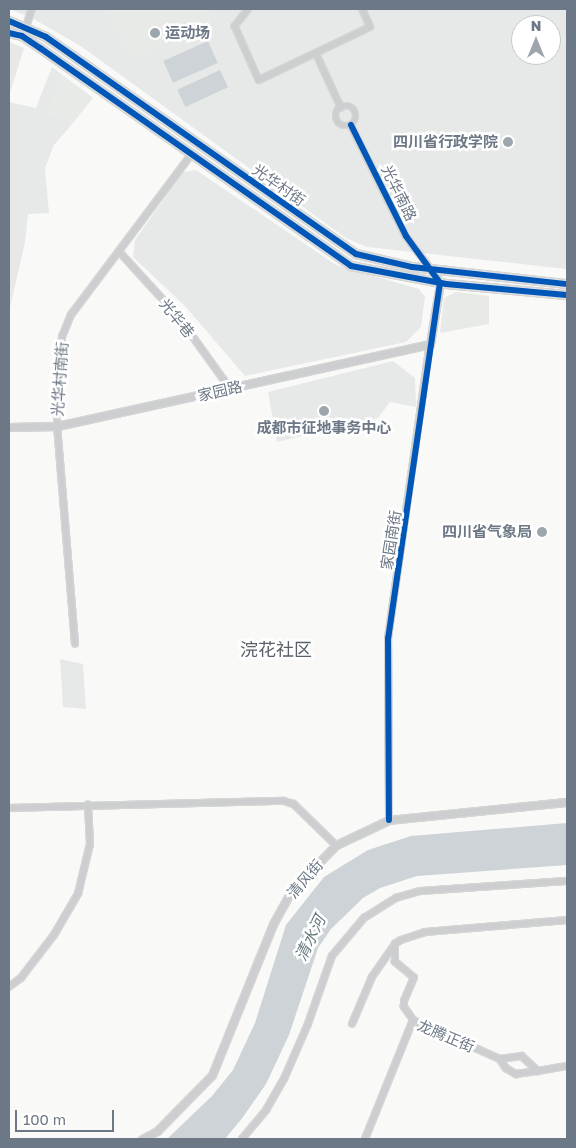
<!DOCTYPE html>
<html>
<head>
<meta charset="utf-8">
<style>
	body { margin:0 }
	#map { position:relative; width:576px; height:1148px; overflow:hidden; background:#f9f9f8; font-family:"Golos Text","Noto Sans SC",sans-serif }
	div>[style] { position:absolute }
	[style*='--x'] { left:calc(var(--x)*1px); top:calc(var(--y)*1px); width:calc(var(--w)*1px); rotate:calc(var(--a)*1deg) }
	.built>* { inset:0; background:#e7e9e9 }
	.green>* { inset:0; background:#e7eae6 }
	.water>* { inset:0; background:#cdd3d6; transform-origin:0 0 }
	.roads { filter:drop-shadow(1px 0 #d5d5d6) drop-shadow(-1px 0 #d5d5d6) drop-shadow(0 1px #d5d5d6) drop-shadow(0 -1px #d5d5d6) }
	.minor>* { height:5.5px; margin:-2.75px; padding:0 2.75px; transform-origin:2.75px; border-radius:2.75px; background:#cdcecf }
	.minor>.ring { margin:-2.75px; padding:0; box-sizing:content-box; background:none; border:5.5px solid #cdcecf; border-radius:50% }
	.tertiary>* { height:7px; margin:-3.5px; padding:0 3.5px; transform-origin:3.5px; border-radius:3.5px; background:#cdcecf }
	.secondary>* { height:8px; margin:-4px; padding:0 4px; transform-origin:4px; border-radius:4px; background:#e0e1e2 }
	.cycleway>* { height:6px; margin:-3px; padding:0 3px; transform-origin:3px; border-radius:3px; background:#0057b8 }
	.dots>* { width:14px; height:14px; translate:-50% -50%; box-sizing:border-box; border:2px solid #fff; border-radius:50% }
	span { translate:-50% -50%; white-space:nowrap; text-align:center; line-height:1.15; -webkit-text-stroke:5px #fff; paint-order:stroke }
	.poi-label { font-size:15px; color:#6c7885; font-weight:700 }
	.left { translate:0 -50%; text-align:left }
	.right { translate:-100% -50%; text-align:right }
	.street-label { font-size:15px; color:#6c7885 }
	.water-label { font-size:16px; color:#677880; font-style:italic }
	.quarter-label { font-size:18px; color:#59626b }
	.frame { position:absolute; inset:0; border:10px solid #6c7885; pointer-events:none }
	.north { position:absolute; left:511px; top:15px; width:50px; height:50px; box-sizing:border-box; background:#fff; border:1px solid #c4c9ce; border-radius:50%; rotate:0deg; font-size:14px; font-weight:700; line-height:20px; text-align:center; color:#6c7885 }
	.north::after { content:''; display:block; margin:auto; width:18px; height:22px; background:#9da5ad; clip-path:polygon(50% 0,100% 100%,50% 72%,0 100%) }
	.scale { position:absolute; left:15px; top:1110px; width:99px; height:22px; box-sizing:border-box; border:2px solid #6c7885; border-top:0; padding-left:6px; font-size:15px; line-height:18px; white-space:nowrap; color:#6c7885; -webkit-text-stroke:4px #fff; paint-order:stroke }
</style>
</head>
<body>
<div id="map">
	<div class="built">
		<i style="clip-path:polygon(evenodd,9px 9px,567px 9px,567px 269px,367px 247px,346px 238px,82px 47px,32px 18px,9px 9px,521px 25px,551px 25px,551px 55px,521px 55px,521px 25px)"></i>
		<i style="clip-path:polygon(9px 42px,24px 48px,9px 96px)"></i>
		<i style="clip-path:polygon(52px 67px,64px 76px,47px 111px,73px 123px,54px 145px,45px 168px,49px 213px,28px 214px,25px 243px,9px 312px,9px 102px,36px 108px)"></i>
		<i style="clip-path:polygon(196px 170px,336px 265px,419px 289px,425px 297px,421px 327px,406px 342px,245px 376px,185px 306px,133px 257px,135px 240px,183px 172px)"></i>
		<i style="clip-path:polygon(393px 361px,415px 378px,416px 407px,390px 402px,378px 418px,277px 442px,268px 392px)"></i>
		<i style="clip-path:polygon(60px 659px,83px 664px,86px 709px,63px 707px)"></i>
	</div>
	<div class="green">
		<i style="clip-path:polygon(106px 9px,211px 9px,211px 10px,208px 26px,142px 55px,125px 51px)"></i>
		<i style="clip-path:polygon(64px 76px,93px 98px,73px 123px,47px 111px)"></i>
		<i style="clip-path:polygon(456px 292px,489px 296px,489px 324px,440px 333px,444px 298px)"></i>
	</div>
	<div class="water">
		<i style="left:208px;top:41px;width:24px;height:49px;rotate:66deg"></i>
		<i style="left:220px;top:70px;width:19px;height:47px;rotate:65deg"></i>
		<i style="clip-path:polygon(567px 823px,567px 865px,417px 876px,380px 888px,363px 898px,331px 929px,318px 948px,289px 1035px,266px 1084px,243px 1117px,225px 1139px,167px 1139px,212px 1096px,233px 1070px,255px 1023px,286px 925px,324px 877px,368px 850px,411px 836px)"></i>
	</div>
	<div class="roads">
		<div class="minor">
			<i style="--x:249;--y:9;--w:22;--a:129"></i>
			<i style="--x:235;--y:26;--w:59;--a:66"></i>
			<i style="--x:259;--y:80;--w:123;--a:-25.5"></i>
			<i style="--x:370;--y:27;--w:20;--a:-114"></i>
			<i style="--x:26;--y:27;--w:19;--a:-72"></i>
			<i style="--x:316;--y:53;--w:60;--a:65.2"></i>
			<i class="ring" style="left:336px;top:106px;width:14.5px;height:14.5px"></i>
			<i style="--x:351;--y:125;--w:124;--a:63.6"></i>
			<i style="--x:406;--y:236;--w:41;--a:52.9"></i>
			<i style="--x:119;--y:251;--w:89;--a:47.7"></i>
			<i style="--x:179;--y:317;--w:87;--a:54.3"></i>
			<i style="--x:75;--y:644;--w:219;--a:-94.7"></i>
			<i style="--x:57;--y:426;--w:89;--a:-86.8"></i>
			<i style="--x:62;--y:337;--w:24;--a:-68"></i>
			<i style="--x:71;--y:315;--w:200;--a:-53.1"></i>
			<i style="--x:9;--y:808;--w:275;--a:-1.5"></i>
			<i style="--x:284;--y:801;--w:10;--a:17"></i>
			<i style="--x:294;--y:804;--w:59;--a:44.3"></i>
			<i style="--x:389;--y:820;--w:182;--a:-90.3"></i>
			<i style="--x:388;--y:638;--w:297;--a:-81.9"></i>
			<i style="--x:9;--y:987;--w:15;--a:-37"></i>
			<i style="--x:21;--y:978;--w:54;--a:-52.5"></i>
			<i style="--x:54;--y:935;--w:48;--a:-59.7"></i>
			<i style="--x:78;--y:894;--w:51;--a:-76.5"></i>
			<i style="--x:90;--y:844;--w:39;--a:-93"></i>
			<i style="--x:413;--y:1020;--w:16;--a:-125"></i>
			<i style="--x:404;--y:1007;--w:6;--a:-90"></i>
			<i style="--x:404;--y:1001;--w:25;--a:-67"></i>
			<i style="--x:414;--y:978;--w:25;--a:-140"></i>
			<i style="--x:395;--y:962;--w:18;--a:-90"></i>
			<i style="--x:395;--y:944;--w:7;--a:-34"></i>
			<i style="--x:401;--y:940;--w:25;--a:-18"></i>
			<i style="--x:425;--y:932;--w:143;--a:-4.8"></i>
			<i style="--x:352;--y:1024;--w:51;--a:-66.9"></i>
			<i style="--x:372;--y:977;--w:40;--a:-55.1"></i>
			<i style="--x:500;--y:1059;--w:11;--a:56"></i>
			<i style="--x:506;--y:1068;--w:12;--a:31"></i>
			<i style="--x:516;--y:1074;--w:22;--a:-8"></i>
			<i style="--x:242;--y:1139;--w:38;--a:-50"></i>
			<i style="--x:266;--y:1110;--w:36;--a:-60"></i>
			<i style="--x:284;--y:1079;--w:60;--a:-66.4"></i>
			<i style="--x:308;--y:1024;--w:72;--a:-70.6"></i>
			<i style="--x:332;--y:956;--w:50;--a:-49.9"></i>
			<i style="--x:364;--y:918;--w:38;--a:-32"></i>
			<i style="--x:396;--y:898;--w:25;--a:-16"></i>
			<i style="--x:420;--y:891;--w:147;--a:-3.9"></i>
			<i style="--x:365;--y:1139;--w:128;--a:-68"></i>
			<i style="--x:413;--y:1020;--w:95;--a:24.1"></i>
			<i style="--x:500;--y:1059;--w:22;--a:-8"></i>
			<i style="--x:522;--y:1056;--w:22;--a:43"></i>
			<i style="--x:538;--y:1071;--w:29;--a:-10"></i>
		</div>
		<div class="tertiary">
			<i style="--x:9;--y:427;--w:48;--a:-1.2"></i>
			<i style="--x:57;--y:426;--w:382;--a:-12.4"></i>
			<i style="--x:430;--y:344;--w:62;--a:-80.7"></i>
			<i style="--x:440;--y:283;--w:17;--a:-123"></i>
			<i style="--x:142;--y:1139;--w:17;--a:-28"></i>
			<i style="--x:157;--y:1131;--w:78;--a:-45.5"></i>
			<i style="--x:212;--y:1075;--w:163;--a:-68"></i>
			<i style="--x:273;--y:924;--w:38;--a:-61"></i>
			<i style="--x:291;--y:891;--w:64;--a:-45.6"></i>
			<i style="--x:336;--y:845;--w:59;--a:-25.3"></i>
			<i style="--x:389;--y:820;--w:179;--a:-5.8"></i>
		</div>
		<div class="secondary">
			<i style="--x:9;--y:21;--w:40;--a:23.4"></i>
			<i style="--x:46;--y:37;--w:378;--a:35"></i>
			<i style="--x:356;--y:254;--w:57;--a:13.1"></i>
			<i style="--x:412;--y:267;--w:156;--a:6.3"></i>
			<i style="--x:9;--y:33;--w:13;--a:13"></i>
			<i style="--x:22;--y:36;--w:22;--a:34"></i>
			<i style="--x:40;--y:48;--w:380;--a:35"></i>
			<i style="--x:351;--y:266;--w:97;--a:10.7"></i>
			<i style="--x:446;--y:284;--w:121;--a:5.2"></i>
		</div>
	</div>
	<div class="cycleway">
		<i style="--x:9;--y:21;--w:40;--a:23.4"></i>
		<i style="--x:46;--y:37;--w:378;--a:35"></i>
		<i style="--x:356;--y:254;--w:57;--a:13.1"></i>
		<i style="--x:412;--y:267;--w:156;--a:6.3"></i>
		<i style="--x:9;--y:33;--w:13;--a:13"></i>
		<i style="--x:22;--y:36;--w:22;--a:34"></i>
		<i style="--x:40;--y:48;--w:380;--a:35"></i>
		<i style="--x:351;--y:266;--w:97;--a:10.7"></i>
		<i style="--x:446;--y:284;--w:121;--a:5.2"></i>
		<i style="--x:351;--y:125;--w:124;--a:63.6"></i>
		<i style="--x:406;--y:236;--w:58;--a:54.1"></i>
		<i style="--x:440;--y:283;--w:359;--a:98.3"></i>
		<i style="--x:388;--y:638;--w:182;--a:89.7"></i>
	</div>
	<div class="dots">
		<i style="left:155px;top:33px;background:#9da5ad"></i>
		<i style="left:508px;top:142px;background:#9da5ad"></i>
		<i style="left:324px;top:411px;background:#9da5ad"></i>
		<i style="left:542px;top:532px;background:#9da5ad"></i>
	</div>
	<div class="poi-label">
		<span class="left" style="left:165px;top:33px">运动场</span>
		<span class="right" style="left:498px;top:142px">四川省行政学院</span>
		<span style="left:324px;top:428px">成都市征地事务中心</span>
		<span class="right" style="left:532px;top:532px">四川省气象局</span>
	</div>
	<div class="street-label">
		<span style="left:279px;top:185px;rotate:35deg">光华村街</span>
		<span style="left:399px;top:193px;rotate:64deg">光华南路</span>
		<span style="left:177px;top:318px;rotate:51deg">光华巷</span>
		<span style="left:60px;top:379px;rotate:-86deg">光华村南街</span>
		<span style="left:220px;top:391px;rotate:-13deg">家园路</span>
		<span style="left:391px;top:540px;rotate:-81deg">家园南街</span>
		<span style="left:305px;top:879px;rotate:-49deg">清风街</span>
		<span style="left:446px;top:1036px;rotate:23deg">龙腾正街</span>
	</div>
	<div class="water-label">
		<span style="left:310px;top:938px;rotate:-64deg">清水河</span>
	</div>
	<div class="quarter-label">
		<span style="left:276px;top:649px">浣花社区</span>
	</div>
	<div class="frame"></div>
	<div class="north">N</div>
	<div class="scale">100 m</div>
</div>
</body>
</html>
